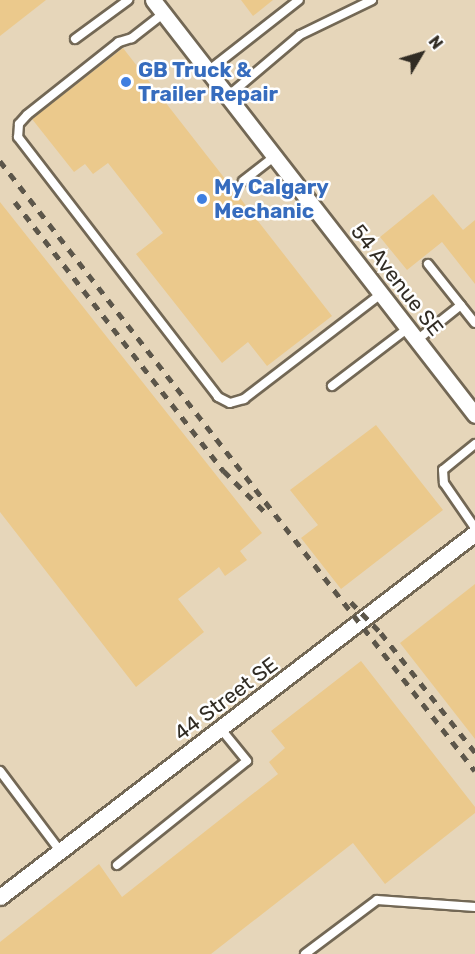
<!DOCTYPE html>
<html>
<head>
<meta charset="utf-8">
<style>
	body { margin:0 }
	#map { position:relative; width:475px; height:954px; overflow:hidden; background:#eee2cc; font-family:Rubik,sans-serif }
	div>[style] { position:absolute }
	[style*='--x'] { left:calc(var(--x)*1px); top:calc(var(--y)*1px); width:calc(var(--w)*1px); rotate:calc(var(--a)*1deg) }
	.built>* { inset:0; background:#e6d6ba; transform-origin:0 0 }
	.building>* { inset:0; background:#ebc98c }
	.roads { filter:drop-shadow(2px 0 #736855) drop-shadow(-2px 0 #736855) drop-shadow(0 2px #736855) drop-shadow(0 -2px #736855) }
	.lane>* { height:8px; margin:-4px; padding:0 4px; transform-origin:4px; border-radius:4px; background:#fff }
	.street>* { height:15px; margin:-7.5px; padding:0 7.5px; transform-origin:7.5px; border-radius:7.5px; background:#fff }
	.rail>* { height:4.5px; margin-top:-2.25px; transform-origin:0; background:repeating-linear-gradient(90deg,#5c564a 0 8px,transparent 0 16px) }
	.dots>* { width:16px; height:16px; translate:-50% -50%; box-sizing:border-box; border:3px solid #fff; border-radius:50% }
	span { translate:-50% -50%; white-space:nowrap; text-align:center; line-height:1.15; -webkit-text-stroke:5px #fff; paint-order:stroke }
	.shop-label { font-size:21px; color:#366cbe; font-weight:700 }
	.left { translate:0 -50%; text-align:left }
	.street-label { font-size:21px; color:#312c24 }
	.north { position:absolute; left:391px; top:24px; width:60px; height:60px; -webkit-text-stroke:4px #fff; paint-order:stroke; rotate:52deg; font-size:16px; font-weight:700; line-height:24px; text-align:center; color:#312c24 }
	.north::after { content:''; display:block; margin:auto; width:21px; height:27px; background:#312c24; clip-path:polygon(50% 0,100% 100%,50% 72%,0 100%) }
</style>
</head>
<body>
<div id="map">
	<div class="built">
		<i style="left:0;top:0;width:475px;height:954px"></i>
	</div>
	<div class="building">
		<i style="clip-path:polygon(0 0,46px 0,0 36px)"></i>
		<i style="clip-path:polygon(241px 0,273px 0,253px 16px)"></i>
		<i style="clip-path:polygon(123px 48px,332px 316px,267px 366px,248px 342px,222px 363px,136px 254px,163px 233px,108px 163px,93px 174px,85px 164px,74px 172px,32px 119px)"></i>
		<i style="clip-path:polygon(433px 194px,463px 230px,475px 220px,475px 284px,442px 242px,407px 270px,380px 237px)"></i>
		<i style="clip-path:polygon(0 202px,262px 533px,240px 551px,247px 560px,225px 576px,219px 567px,178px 599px,204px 632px,136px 687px,0 512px)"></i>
		<i style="clip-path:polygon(376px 425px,443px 510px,341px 589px,301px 538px,318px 525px,290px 490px)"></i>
		<i style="clip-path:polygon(475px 584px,475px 739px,400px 643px)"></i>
		<i style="clip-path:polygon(361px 661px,475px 807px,475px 813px,385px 884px,353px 843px,211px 954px,0 954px,0 942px,99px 864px,122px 897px,278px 774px,269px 762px,285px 748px,271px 731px)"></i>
	</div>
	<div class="roads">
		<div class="lane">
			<i style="--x:164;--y:13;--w:41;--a:142"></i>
			<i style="--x:132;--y:38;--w:14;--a:163"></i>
			<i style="--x:119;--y:42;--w:117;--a:141.6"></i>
			<i style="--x:27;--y:115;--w:12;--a:132"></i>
			<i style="--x:19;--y:124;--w:13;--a:94"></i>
			<i style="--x:18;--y:137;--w:328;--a:52.4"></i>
			<i style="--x:218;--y:397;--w:13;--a:27"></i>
			<i style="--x:230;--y:403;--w:15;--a:-16"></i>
			<i style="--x:244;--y:399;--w:173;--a:-37.5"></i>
			<i style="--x:75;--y:39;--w:66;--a:-36.3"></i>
			<i style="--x:208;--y:71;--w:115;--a:-38"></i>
			<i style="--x:228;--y:96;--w:94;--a:-40.3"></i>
			<i style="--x:300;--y:35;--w:80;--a:-25.9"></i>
			<i style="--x:243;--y:181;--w:41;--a:-38"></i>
			<i style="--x:428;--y:264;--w:75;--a:51.5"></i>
			<i style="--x:417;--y:340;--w:56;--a:-38.5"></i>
			<i style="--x:332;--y:386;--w:96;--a:-37.3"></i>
			<i style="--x:475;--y:444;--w:41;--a:140.9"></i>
			<i style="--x:443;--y:470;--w:13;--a:86"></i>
			<i style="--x:444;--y:483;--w:55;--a:55.4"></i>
			<i style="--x:0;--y:771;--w:100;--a:53.1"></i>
			<i style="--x:117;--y:865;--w:166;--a:-38.7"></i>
			<i style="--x:247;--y:761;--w:41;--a:-129.1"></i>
			<i style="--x:305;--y:954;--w:90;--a:-36.9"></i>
			<i style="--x:377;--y:900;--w:98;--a:4.1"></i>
		</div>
		<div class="street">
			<i style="--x:153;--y:0;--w:525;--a:52.19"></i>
			<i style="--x:0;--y:897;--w:598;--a:-37.46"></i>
		</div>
	</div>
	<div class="rail">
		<i style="--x:0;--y:161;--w:773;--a:52.09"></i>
		<i style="--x:15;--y:202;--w:341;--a:52.2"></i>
		<i style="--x:224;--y:471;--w:58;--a:45"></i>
		<i style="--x:351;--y:602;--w:43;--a:45.9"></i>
		<i style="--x:381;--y:633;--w:152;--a:51.7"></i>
	</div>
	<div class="dots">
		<i style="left:126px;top:82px;background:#3f7fe0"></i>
		<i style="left:202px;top:199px;background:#3f7fe0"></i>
	</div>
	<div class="shop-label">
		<span class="left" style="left:138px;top:82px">GB Truck &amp;<br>Trailer Repair</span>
		<span class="left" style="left:214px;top:199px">My Calgary<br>Mechanic</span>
	</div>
	<div class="street-label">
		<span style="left:397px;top:280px;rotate:52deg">54 Avenue SE</span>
		<span style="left:226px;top:699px;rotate:-37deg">44 Street SE</span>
	</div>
	<div class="north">N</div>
</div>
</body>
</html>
